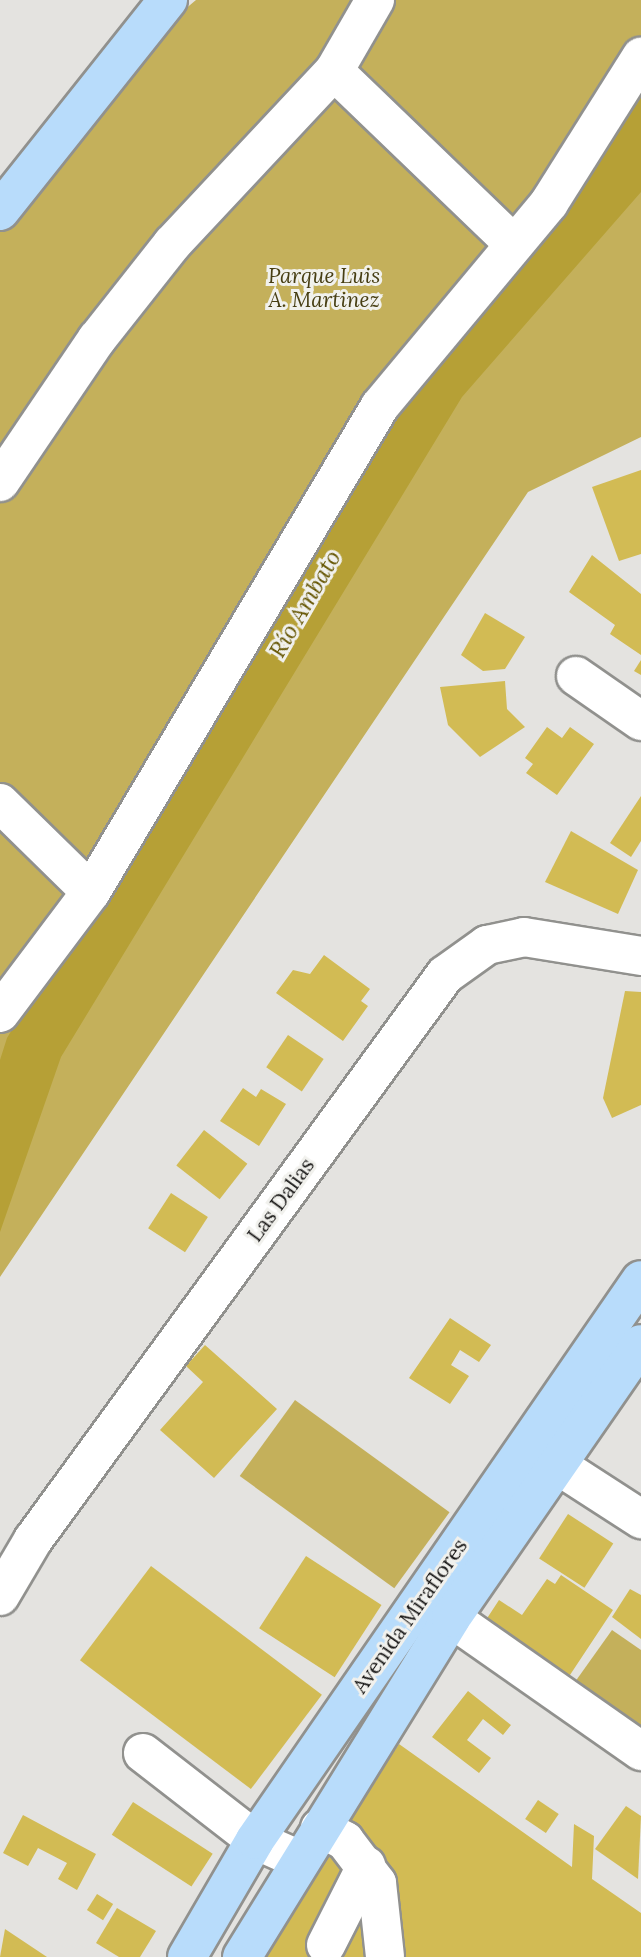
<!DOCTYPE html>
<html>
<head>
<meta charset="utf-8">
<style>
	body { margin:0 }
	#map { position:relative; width:641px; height:1957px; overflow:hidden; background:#e4e3e0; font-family:Lora,serif }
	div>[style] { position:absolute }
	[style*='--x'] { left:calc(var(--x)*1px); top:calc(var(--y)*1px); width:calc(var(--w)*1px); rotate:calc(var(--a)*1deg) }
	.green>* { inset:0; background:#c4b05b; transform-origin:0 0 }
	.water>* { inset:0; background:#b6a036 }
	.building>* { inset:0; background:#d2bb54; transform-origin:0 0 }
	.roads { filter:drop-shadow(2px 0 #91918e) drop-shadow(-2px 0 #91918e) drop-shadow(0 2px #91918e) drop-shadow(0 -2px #91918e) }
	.minor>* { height:38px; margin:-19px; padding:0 19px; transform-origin:19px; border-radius:19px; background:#fff }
	.major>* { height:38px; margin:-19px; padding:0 19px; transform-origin:19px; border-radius:19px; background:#b8dcfb }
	span { translate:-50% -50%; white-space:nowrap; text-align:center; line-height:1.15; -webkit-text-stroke:6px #f1f1ed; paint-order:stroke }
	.park-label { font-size:21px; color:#473e13; font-style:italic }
	.street-label { font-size:21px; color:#151413 }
	.water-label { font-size:23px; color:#645400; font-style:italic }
</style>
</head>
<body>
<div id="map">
	<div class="green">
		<i style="clip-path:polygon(196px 0,641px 0,641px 437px,528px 492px,0 1277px,0 232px,165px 26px)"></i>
		<i style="left:295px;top:1400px;width:191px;height:94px;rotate:36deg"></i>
		<i style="clip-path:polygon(612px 1630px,641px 1650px,641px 1760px,560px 1703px)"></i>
	</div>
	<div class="water">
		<i style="clip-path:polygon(641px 81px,641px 192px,462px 397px,61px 1057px,0 1232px,0 1060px,7px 1038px,324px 508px)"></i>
	</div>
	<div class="building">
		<i style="clip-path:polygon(641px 470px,641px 554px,619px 561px,592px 487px)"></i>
		<i style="clip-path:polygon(592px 555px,641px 594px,641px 655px,610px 634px,615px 625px,569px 592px)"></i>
		<i style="clip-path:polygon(485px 613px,525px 637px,505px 669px,483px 671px,461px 655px)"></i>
		<i style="clip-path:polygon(641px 660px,641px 675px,634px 671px)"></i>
		<i style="clip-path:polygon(505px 681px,507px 709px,525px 727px,480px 757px,448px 725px,440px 687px)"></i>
		<i style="clip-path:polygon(547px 727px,562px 738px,570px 727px,594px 744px,557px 795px,526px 773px,533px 764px,525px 758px)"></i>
		<i style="clip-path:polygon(641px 796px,641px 841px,631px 857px,610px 843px)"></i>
		<i style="clip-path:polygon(571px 831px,638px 870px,618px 914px,545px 882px)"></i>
		<i style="clip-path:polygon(324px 955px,370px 989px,361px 1001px,368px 1006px,343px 1041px,276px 993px,293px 970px,310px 974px)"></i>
		<i style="clip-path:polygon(625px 991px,641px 992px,641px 1105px,612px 1118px,603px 1098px)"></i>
		<i style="left:288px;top:1035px;width:43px;height:39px;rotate:34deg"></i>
		<i style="clip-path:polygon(243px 1088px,256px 1097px,261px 1089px,286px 1104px,259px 1146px,220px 1121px)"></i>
		<i style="left:204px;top:1130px;width:55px;height:45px;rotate:38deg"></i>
		<i style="left:171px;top:1193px;width:44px;height:42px;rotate:33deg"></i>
		<i style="clip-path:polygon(450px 1318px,491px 1345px,479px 1362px,460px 1350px,451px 1365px,469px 1376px,450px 1404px,409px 1378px)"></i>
		<i style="clip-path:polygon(205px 1345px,277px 1409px,214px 1478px,160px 1430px,203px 1382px,186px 1366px)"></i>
		<i style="left:568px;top:1514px;width:54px;height:53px;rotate:33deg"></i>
		<i style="left:306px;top:1556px;width:90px;height:86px;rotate:33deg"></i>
		<i style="left:151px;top:1566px;width:214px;height:118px;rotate:37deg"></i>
		<i style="clip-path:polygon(561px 1575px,613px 1610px,566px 1681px,482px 1626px,499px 1600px,522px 1615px,547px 1579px,555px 1584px)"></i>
		<i style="clip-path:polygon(630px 1589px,641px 1595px,641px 1639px,612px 1617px)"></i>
		<i style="clip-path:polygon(468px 1691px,511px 1725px,503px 1735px,483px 1719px,467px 1740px,491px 1758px,479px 1773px,432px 1737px)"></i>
		<i style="clip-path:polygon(399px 1744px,572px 1867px,574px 1824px,594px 1836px,592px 1879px,641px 1913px,641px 1957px,253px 1957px)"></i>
		<i style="left:538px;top:1800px;width:25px;height:23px;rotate:34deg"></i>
		<i style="left:133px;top:1802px;width:95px;height:39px;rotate:33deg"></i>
		<i style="clip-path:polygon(626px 1806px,641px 1816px,638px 1879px,595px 1849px)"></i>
		<i style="clip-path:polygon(23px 1815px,96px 1854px,77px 1890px,58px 1879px,67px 1863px,38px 1848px,28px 1866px,3px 1853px)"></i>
		<i style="left:97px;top:1894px;width:19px;height:19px;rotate:32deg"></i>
		<i style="clip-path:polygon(117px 1908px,156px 1931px,140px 1957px,119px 1957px,96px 1943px)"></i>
		<i style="clip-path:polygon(5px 1929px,47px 1957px,0 1957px)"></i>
	</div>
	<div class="roads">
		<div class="minor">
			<i style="--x:375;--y:0;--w:82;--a:120"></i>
			<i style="--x:334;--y:71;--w:250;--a:43.9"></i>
			<i style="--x:0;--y:482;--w:173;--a:-55.9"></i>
			<i style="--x:97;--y:339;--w:121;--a:-51.7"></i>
			<i style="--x:172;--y:244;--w:237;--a:-46.9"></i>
			<i style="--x:576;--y:676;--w:79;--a:34.7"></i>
			<i style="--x:0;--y:803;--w:127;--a:44.4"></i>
			<i style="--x:0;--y:1013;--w:151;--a:-53.1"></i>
			<i style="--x:91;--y:892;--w:565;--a:-59.26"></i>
			<i style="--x:380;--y:406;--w:264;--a:-50.2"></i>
			<i style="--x:549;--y:203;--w:173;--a:-57.8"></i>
			<i style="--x:528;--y:1446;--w:135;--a:32.9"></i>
			<i style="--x:0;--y:1596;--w:65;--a:-59.5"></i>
			<i style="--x:33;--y:1540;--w:699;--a:-53.9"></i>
			<i style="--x:445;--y:975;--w:52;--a:-35.5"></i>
			<i style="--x:487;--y:945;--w:38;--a:-12"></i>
			<i style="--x:524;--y:937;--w:119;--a:9.2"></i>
			<i style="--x:451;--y:1618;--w:232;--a:35"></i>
			<i style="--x:143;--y:1753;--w:142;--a:37.8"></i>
			<i style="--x:255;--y:1840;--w:49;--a:24"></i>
			<i style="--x:320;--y:1828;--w:28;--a:27"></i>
			<i style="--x:345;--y:1841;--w:53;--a:52.7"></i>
			<i style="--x:377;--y:1883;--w:74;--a:83.8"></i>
			<i style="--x:326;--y:1945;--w:89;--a:-63.1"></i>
		</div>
		<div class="major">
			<i style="--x:0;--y:211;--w:270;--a:-51.5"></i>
			<i style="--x:187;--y:1957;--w:135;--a:-59.8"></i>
			<i style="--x:255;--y:1840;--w:680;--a:-55.42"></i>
			<i style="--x:242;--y:1957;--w:398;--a:-58.3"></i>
			<i style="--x:451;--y:1618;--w:333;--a:-55.3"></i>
		</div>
	</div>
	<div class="park-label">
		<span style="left:324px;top:288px">Parque Luis<br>A. Martinez</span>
	</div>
	<div class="street-label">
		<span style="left:281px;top:1200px;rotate:-54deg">Las Dalias</span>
		<span style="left:410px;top:1616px;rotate:-55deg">Avenida Miraflores</span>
	</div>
	<div class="water-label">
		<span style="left:305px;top:604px;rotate:-60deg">Río Ambato</span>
	</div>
</div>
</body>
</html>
